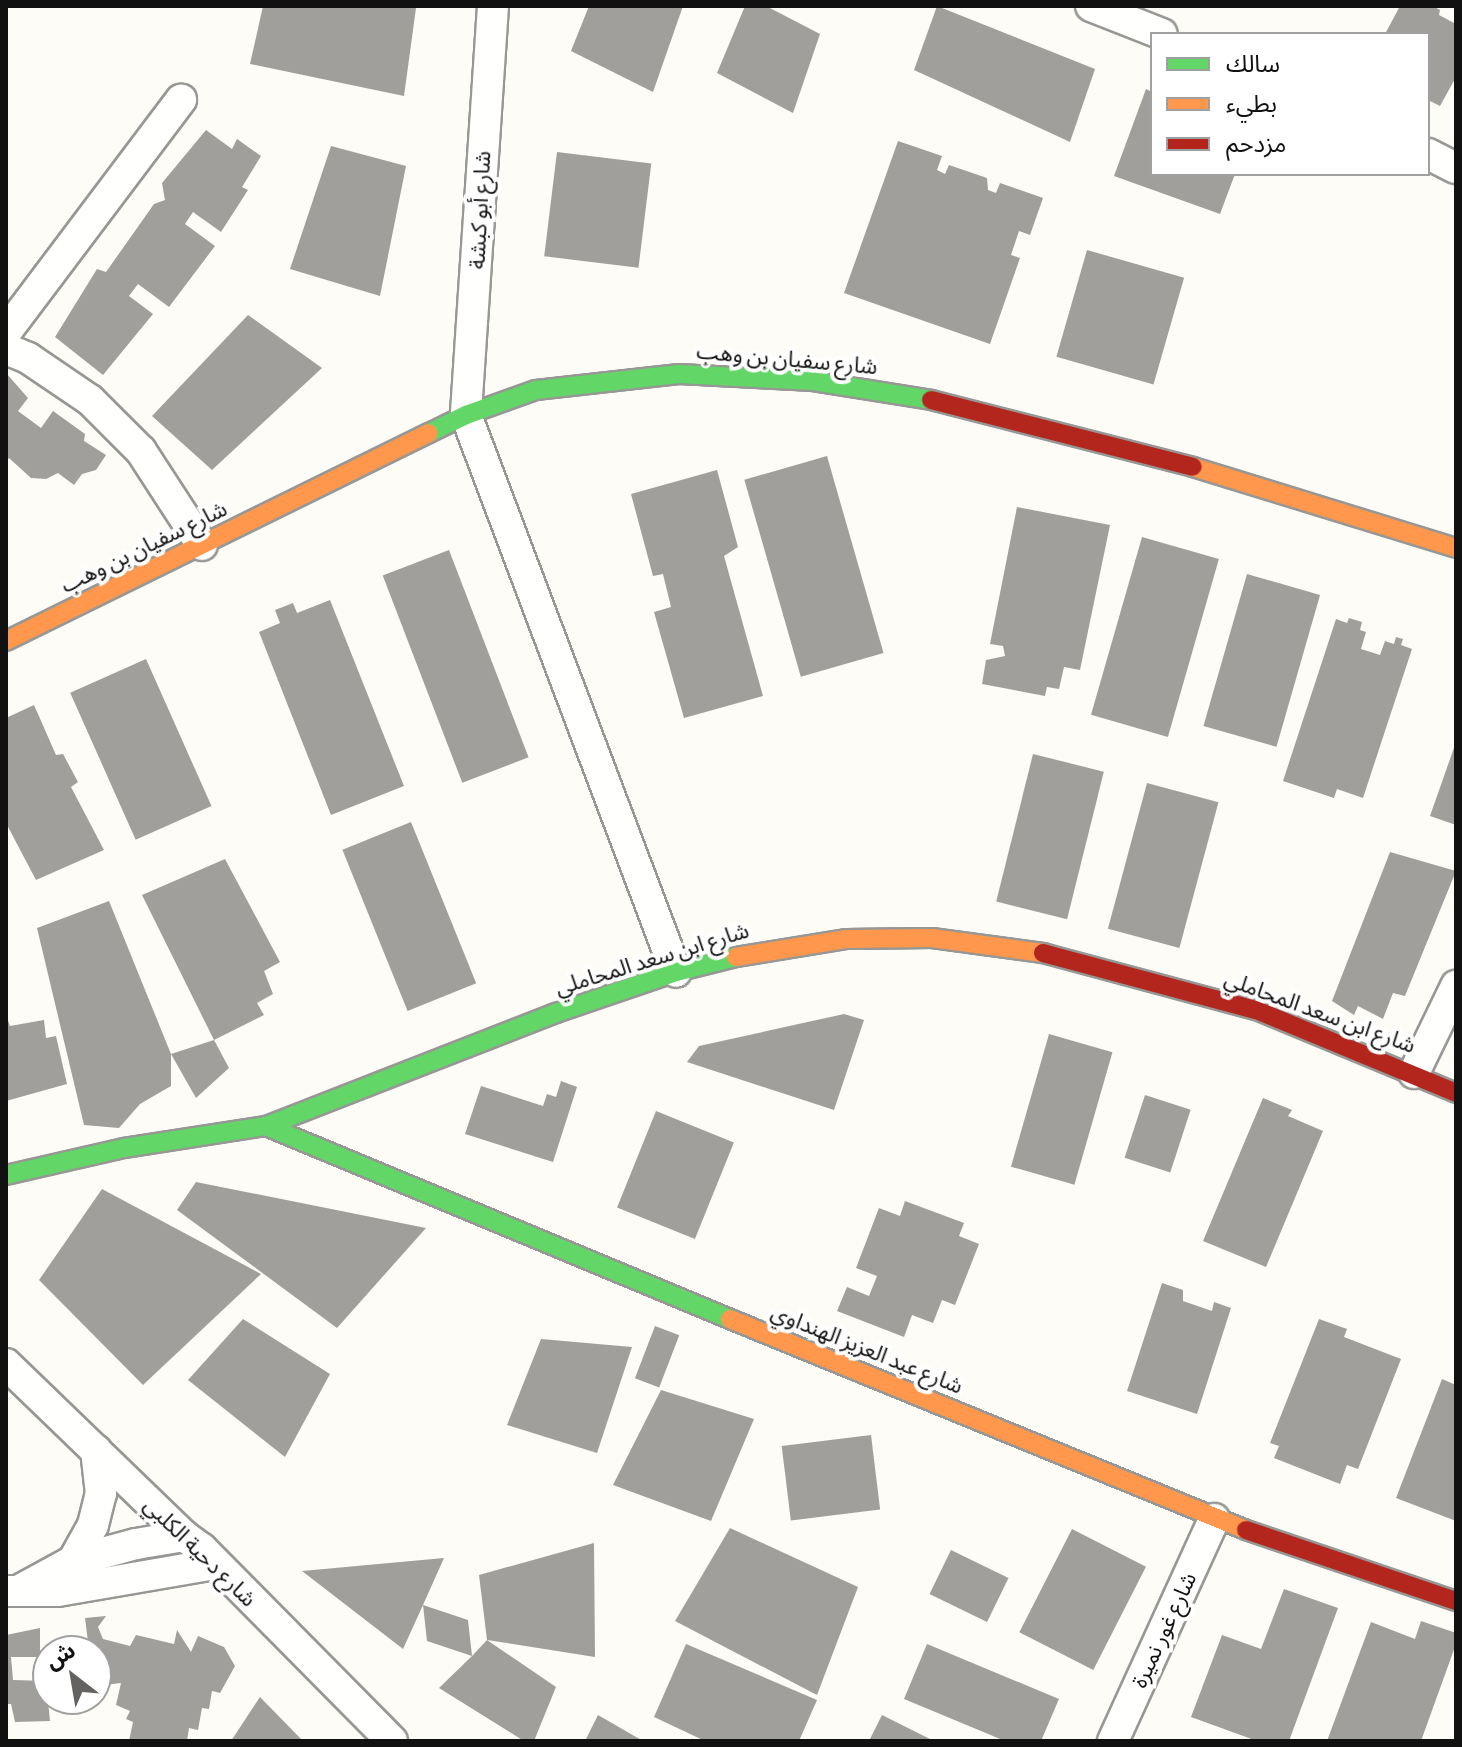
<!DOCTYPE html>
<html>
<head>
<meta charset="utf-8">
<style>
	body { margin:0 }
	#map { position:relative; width:1462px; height:1747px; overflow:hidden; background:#fdfcf7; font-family:"Crimson Pro","Noto Sans Arabic",serif }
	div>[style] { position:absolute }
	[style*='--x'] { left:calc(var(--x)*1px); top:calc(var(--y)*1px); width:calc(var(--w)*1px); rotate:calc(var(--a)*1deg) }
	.building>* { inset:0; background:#a19f9c; transform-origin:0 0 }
	.roads { filter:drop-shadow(2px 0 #979795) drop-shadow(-2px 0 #979795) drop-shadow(0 2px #979795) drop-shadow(0 -2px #979795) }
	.street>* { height:30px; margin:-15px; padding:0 15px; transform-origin:15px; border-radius:15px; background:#fffffe }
	.fast>* { height:18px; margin:-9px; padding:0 9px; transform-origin:9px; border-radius:9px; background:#63d668 }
	.slow>* { height:18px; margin:-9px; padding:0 9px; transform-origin:9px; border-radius:9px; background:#ff974d }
	.jam>* { height:18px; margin:-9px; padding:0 9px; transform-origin:9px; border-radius:9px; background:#b3261e }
	span { translate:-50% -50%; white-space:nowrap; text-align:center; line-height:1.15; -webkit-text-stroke:8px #fff; paint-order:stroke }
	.street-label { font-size:22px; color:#111 }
	.frame { position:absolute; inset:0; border:8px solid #111; pointer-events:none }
	.legend { position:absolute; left:1150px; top:32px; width:280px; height:144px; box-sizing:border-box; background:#fff; border:2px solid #a0a0a0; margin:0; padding:10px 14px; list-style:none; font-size:24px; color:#111 }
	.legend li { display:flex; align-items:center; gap:16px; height:40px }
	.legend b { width:40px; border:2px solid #a0a0a0 }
	.north { position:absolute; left:32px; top:1635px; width:80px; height:80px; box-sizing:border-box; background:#fff; border:2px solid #a0a0a0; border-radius:50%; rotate:329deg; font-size:22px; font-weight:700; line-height:32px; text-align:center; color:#111 }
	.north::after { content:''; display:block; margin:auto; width:28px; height:36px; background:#646362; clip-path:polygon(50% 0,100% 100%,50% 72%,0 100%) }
</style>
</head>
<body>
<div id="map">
	<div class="building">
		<i style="clip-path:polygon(263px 6px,416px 8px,404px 96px,250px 64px)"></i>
		<i style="clip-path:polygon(589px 6px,683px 6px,653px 92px,571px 51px)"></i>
		<i style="clip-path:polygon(745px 6px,766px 6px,820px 34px,793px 113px,717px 73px)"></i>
		<i style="clip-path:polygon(937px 6px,1095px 69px,1070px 142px,914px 70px)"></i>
		<i style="clip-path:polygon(1400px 6px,1433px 6px,1440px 10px,1439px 15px,1456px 24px,1456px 77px,1440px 106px,1428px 100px,1428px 34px,1385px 34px)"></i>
		<i style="clip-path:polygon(1146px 89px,1152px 92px,1152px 174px,1235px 174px,1220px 214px,1114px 176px)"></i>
		<i style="clip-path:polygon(206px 130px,232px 149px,237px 139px,261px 156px,242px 187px,248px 190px,221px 232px,193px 212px,185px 224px,215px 246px,169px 307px,138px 284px,129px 296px,153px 314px,103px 375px,55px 337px,97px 269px,106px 272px,154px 204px,165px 200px,162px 183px)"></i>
		<i style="clip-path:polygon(898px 141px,942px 156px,937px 170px,945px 174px,949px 165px,987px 178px,988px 190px,996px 193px,1000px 183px,1043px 198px,1030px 235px,1019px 231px,1011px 255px,1020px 258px,990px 344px,844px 293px)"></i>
		<i style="clip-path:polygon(331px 146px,406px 166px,380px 296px,290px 269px)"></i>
		<i style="left:557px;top:152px;width:95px;height:105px;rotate:7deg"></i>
		<i style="left:1087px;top:250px;width:101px;height:111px;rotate:16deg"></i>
		<i style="clip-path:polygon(248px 315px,322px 368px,212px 470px,152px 416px)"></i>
		<i style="clip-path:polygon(6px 373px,28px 398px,18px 411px,41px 428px,53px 411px,85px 434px,84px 441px,106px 455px,96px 470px,82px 474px,74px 485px,58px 473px,46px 479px,31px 478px,9px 458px,6px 462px)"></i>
		<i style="left:827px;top:456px;width:205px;height:86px;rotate:74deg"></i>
		<i style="clip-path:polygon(717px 470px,738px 547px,724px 556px,763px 696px,684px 718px,654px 612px,671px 607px,663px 574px,653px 576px,631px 494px)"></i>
		<i style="clip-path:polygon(1017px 507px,1110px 525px,1080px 670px,1064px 667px,1059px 689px,1047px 687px,1045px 696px,982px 684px,986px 660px,1005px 656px,1003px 646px,990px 644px)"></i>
		<i style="left:1142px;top:537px;width:80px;height:185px;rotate:16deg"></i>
		<i style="left:449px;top:550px;width:222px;height:71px;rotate:69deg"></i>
		<i style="left:1247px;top:574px;width:76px;height:158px;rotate:16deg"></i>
		<i style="clip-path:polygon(330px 600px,404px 786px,331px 815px,259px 632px,280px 623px,275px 610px,293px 603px,297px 613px)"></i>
		<i style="clip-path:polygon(1349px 618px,1362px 622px,1360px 630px,1366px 632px,1361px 649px,1380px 655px,1385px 641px,1394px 644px,1396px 637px,1403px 639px,1401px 645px,1412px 649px,1363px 798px,1337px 789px,1334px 798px,1283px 781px,1336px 619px,1347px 623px)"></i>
		<i style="left:146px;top:659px;width:161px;height:83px;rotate:66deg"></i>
		<i style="clip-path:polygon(34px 705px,56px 755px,63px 754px,78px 782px,71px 787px,104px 850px,36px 880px,6px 823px,6px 718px)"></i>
		<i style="clip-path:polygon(1456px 742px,1456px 825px,1430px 816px)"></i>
		<i style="left:1033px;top:754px;width:73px;height:152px;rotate:14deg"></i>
		<i style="left:1147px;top:783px;width:74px;height:151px;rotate:15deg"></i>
		<i style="left:411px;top:822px;width:174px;height:74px;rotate:68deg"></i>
		<i style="clip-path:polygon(1390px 852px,1456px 871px,1405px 996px,1393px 993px,1383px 1019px,1358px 1006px,1354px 1015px,1332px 1001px)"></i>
		<i style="clip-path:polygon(225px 859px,280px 962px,264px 971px,273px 994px,257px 1003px,264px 1015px,214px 1040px,142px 895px)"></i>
		<i style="clip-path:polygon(109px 901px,171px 1054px,171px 1086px,140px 1104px,119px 1128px,84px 1125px,37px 928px)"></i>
		<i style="clip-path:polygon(844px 1014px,864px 1020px,834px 1110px,687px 1062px,699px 1046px)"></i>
		<i style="clip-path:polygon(6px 1015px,10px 1026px,44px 1020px,46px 1038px,56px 1036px,67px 1084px,6px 1101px)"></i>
		<i style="left:1049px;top:1034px;width:66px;height:138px;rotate:16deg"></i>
		<i style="clip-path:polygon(214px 1040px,229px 1068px,196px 1098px,171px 1054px)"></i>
		<i style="clip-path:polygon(561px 1081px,577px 1087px,553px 1162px,465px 1134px,481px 1086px,543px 1106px,547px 1094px,556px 1097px)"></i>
		<i style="left:1145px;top:1095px;width:48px;height:66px;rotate:18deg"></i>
		<i style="clip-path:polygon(1263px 1098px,1292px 1110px,1288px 1116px,1323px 1131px,1266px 1267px,1203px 1241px)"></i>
		<i style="left:656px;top:1111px;width:84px;height:104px;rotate:22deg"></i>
		<i style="clip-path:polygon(196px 1182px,426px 1228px,337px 1328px,177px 1210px)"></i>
		<i style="clip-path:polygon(102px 1189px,261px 1274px,143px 1385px,39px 1280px)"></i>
		<i style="clip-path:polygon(905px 1201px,964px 1223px,959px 1236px,979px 1244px,955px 1305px,942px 1300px,933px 1323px,912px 1315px,904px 1337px,837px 1311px,847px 1287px,869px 1296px,877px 1276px,856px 1268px,879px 1208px,900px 1216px)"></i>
		<i style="clip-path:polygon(1162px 1283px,1183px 1290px,1183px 1301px,1212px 1311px,1214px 1302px,1231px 1308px,1197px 1414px,1127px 1391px)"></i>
		<i style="clip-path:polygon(243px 1319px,330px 1374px,285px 1457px,188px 1380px)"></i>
		<i style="clip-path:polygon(1319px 1319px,1347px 1329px,1344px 1337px,1401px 1359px,1358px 1469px,1347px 1465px,1340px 1484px,1274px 1458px,1279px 1446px,1270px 1443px)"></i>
		<i style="left:655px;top:1326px;width:26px;height:56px;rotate:21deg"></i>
		<i style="clip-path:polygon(541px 1339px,632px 1347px,597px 1453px,507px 1425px)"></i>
		<i style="clip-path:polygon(1442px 1379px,1456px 1385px,1456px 1521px,1396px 1498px)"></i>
		<i style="clip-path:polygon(661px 1390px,754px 1419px,711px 1521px,613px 1485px)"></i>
		<i style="left:871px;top:1435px;width:75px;height:90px;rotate:83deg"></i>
		<i style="clip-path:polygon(730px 1528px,858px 1587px,817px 1695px,675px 1621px)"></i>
		<i style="left:1072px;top:1529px;width:83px;height:116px;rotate:27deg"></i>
		<i style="clip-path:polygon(594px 1543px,595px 1657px,487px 1640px,556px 1687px,534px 1741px,524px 1741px,439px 1688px,472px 1656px,427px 1641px,423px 1605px,403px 1649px,302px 1571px,444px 1558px,423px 1605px,468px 1620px,472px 1656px,487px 1640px,479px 1575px)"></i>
		<i style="left:951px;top:1550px;width:64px;height:49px;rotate:26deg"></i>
		<i style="clip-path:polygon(1284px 1589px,1338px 1608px,1289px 1741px,1257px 1741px,1191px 1717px,1222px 1635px,1261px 1649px)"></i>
		<i style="clip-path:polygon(106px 1616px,98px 1627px,103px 1639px,130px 1646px,136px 1635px,174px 1644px,177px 1630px,191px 1652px,198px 1636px,224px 1647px,235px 1666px,220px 1693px,212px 1691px,209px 1709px,202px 1708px,198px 1730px,189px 1728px,187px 1741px,129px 1741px,133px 1722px,126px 1719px,130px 1711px,116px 1705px,121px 1683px,96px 1686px,96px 1651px,75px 1651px,74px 1643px,88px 1642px,85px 1618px)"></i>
		<i style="clip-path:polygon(1421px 1621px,1456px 1633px,1456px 1644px,1421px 1741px,1327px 1741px,1371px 1622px,1415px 1639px)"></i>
		<i style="clip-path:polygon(40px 1628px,40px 1657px,11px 1657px,13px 1680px,46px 1681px,50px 1721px,15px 1722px,11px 1704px,6px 1704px,6px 1635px)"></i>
		<i style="clip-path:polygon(686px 1644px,817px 1700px,799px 1741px,705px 1741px,654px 1717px)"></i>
		<i style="clip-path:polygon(927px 1644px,1059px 1699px,1041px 1741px,1005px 1741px,904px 1699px)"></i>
		<i style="clip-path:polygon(260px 1697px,303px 1741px,231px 1741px)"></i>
		<i style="clip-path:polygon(598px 1715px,643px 1741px,585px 1741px)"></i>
		<i style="clip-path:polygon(882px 1715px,934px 1741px,869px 1741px)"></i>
	</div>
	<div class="roads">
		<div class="street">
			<i style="--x:493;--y:6;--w:410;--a:93.8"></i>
			<i style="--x:466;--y:415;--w:595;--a:69.34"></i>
			<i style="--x:1091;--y:6;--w:76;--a:21.5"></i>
			<i style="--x:1428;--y:154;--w:31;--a:27"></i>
			<i style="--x:6;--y:332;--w:291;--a:-53"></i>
			<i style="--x:6;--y:349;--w:24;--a:22"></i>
			<i style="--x:28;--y:358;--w:75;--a:34.1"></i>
			<i style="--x:90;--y:400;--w:72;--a:45"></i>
			<i style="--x:141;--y:451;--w:112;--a:57"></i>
			<i style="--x:1414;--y:1073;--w:97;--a:-64.2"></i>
			<i style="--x:6;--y:1364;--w:248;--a:44"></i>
			<i style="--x:184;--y:1536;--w:22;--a:36"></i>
			<i style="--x:202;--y:1549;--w:270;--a:45.3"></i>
			<i style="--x:73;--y:1561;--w:41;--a:-60.9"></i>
			<i style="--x:93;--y:1525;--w:32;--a:-76"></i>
			<i style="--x:101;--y:1494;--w:44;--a:-96.5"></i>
			<i style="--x:20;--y:1590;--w:60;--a:-28.7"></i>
			<i style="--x:73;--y:1561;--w:65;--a:-15.1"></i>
			<i style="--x:136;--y:1544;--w:49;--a:-9.5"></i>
			<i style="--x:6;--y:1591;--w:52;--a:0"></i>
			<i style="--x:58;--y:1591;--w:158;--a:-9.8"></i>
			<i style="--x:1113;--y:1741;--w:244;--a:-65.5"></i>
		</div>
		<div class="fast">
			<i style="--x:429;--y:433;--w:41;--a:-25.9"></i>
			<i style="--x:466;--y:415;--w:74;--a:-19.7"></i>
			<i style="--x:536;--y:390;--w:144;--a:-6.4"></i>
			<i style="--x:679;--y:374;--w:134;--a:3"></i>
			<i style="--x:813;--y:381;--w:120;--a:9.1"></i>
			<i style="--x:266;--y:1126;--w:503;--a:22.58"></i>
			<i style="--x:6;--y:1175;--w:121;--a:-12.9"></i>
			<i style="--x:124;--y:1148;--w:144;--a:-8.8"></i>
			<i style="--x:266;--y:1126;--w:311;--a:-21.3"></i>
			<i style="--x:556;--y:1013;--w:127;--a:-18.9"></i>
			<i style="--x:676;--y:972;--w:62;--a:-14"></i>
		</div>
		<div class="slow">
			<i style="--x:1193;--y:467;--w:275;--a:17.1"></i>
			<i style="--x:6;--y:641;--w:471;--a:-26.2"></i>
			<i style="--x:736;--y:957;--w:111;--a:-9.3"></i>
			<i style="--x:846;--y:939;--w:86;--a:-0.7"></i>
			<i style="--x:932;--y:938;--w:112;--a:7.7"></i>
			<i style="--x:730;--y:1319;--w:557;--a:22.24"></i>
		</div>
		<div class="jam">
			<i style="--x:931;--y:400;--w:270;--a:14.3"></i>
			<i style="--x:1043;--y:953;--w:220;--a:15"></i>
			<i style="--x:1256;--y:1010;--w:217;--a:22.5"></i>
			<i style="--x:1246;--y:1530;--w:222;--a:18.7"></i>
		</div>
	</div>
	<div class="street-label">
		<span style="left:480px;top:210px;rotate:-87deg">شارع أبو كبشة</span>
		<span style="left:787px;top:359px;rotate:5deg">شارع سفيان بن وهب</span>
		<span style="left:144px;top:547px;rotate:-26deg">شارع سفيان بن وهب</span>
		<span style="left:652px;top:959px;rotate:-17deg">شارع ابن سعد المحاملي</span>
		<span style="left:1320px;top:1012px;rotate:20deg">شارع ابن سعد المحاملي</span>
		<span style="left:867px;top:1349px;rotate:22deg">شارع عبد العزيز الهنداوي</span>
		<span style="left:200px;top:1552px;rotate:44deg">شارع دحية الكلبي</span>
		<span style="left:1164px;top:1630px;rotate:-65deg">شارع غور نميرة</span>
	</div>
	<div class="frame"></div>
	<ul class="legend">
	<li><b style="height:10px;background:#63d668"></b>سالك</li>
	<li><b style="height:10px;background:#ff974d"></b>بطيء</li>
	<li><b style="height:10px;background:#b3261e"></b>مزدحم</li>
	</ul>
	<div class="north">ش</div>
</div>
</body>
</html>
